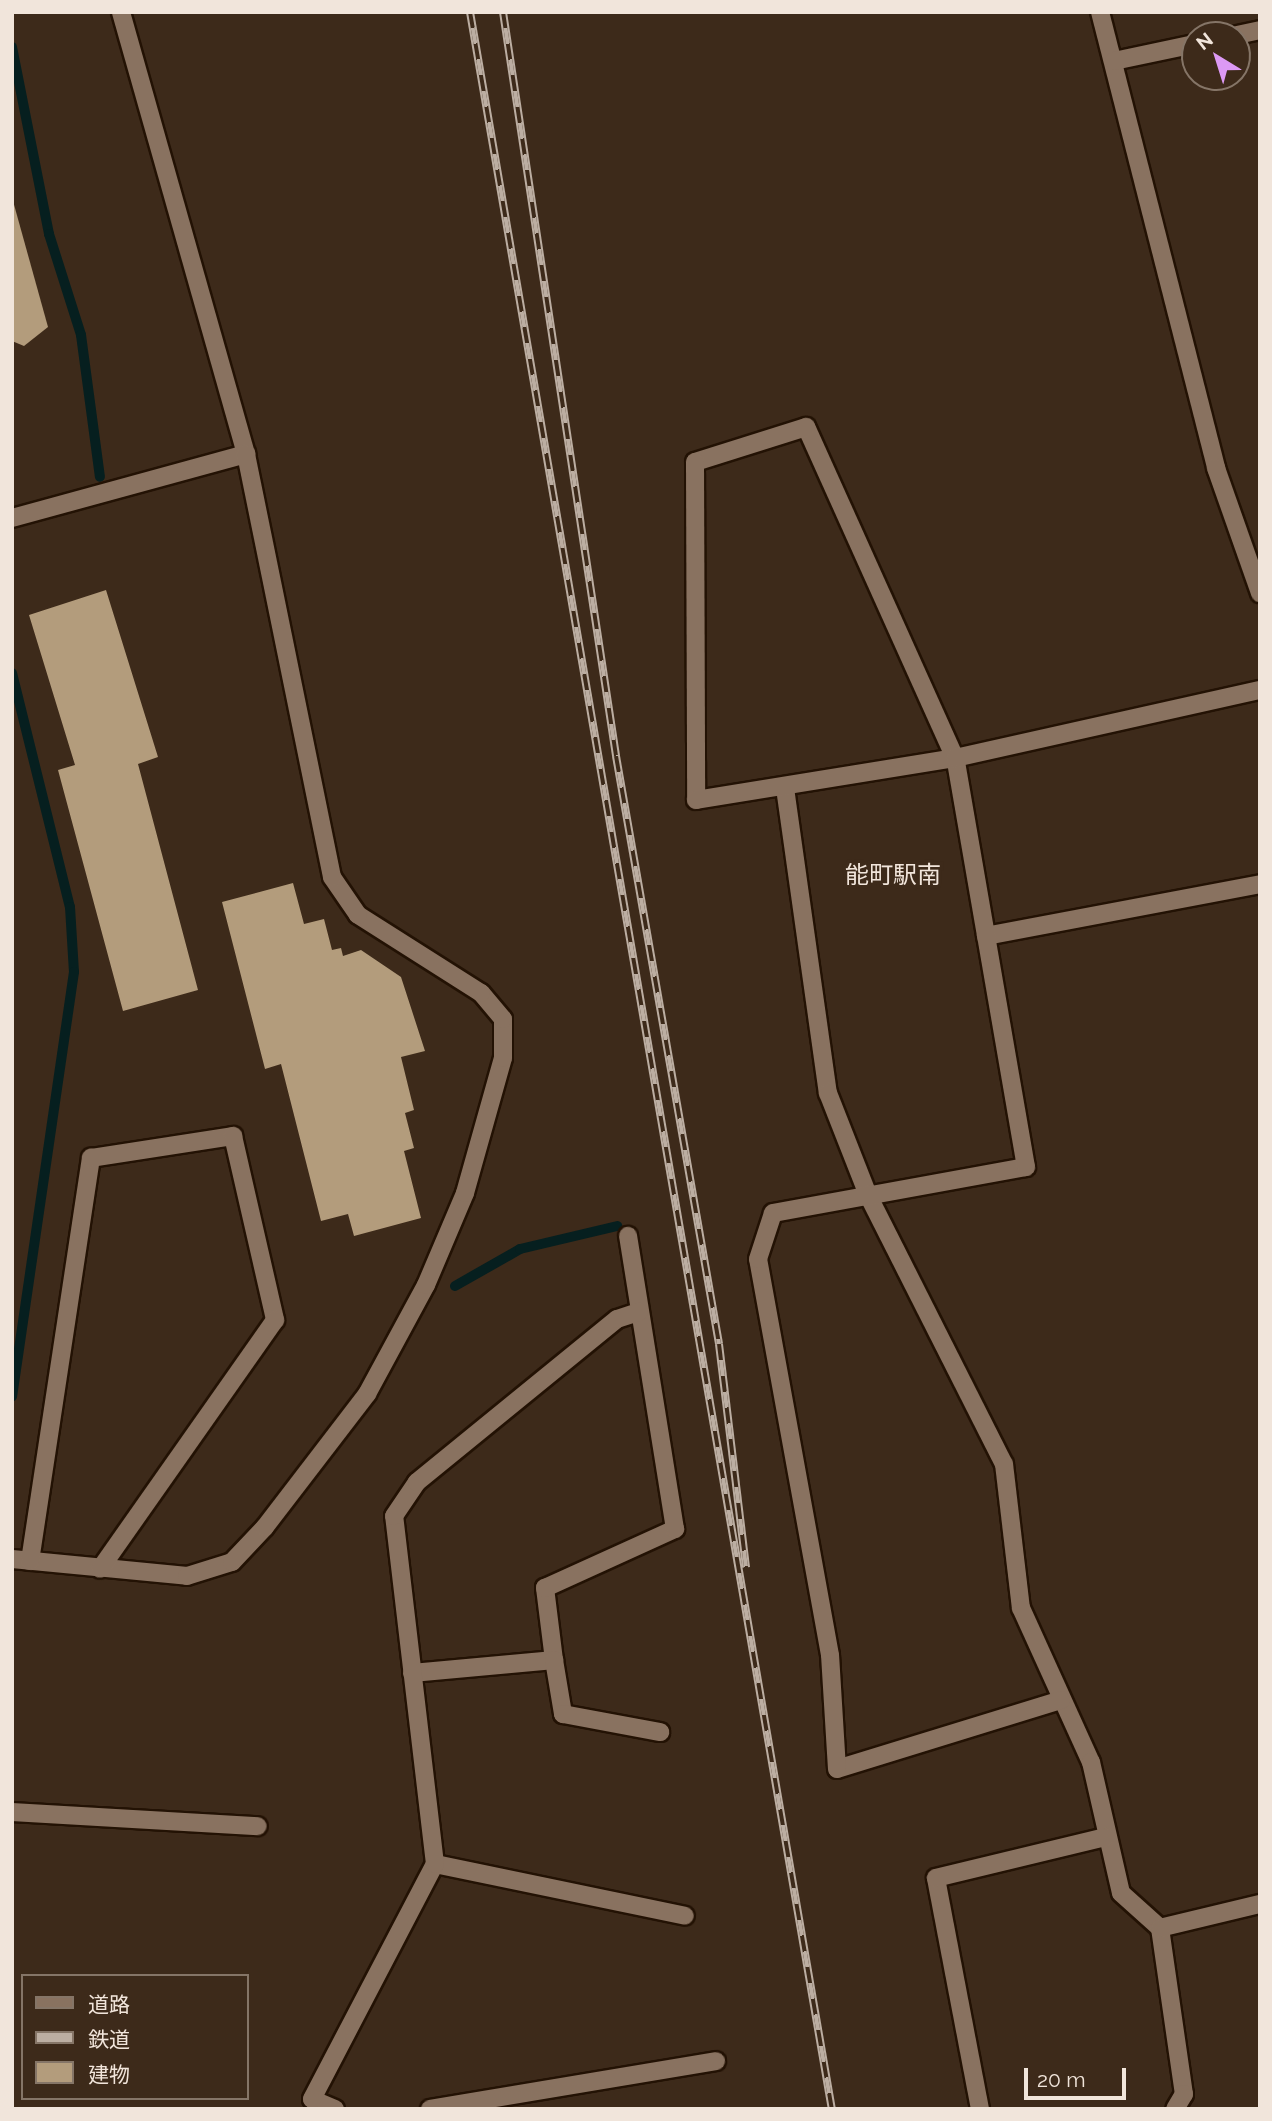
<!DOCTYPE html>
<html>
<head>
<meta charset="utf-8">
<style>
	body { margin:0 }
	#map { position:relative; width:1272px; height:2121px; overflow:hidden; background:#3d2a1a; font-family:Raleway,"Noto Sans JP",sans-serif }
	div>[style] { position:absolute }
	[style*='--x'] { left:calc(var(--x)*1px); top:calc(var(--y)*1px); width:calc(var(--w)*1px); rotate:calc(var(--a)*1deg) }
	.stream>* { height:10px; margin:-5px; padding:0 5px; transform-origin:5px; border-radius:5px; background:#061f1f }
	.building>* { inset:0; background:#b39c7c }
	.roads { filter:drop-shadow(2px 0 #231204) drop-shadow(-2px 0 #231204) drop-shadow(0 2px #231204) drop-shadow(0 -2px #231204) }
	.minor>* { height:18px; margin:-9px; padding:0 9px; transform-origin:9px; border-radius:9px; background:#897260 }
	.rail>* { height:8px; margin-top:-4px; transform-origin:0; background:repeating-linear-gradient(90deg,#3d2a1a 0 16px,#bcaea2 0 32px); box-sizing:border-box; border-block:2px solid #bcaea2 }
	span { translate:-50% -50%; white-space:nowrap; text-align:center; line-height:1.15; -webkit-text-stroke:7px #3d2a1a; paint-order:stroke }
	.neighbourhood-label { font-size:24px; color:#f1e5db }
	.frame { position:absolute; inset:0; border:14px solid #f1e5db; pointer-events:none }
	.legend { position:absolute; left:21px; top:1974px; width:228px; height:126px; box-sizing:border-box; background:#3d2a1a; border:2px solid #857567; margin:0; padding:9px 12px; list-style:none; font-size:21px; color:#f1e5db }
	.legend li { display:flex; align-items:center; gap:14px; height:35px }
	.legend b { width:35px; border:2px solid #857567 }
	.north { position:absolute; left:1181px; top:21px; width:70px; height:70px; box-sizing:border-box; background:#3d2a1a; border:2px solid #857567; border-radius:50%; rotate:322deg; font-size:19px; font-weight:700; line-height:28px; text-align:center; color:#f1e5db }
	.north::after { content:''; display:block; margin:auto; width:24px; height:32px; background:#dc99f4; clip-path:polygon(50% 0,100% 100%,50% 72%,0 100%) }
	.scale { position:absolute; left:1024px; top:2068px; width:102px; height:32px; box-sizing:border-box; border:4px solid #f1e5db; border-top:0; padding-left:9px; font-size:21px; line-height:24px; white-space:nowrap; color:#f1e5db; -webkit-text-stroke:5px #3d2a1a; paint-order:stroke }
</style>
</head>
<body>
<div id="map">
	<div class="stream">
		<i style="--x:12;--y:47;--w:191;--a:78.8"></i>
		<i style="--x:49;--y:234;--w:106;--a:72.4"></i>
		<i style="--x:81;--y:335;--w:143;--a:82.4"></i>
		<i style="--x:12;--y:673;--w:241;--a:76.1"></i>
		<i style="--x:70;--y:907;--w:65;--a:86.5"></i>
		<i style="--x:74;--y:972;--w:429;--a:98.3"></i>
		<i style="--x:455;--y:1286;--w:75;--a:-29.6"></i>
		<i style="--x:520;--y:1249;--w:100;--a:-13.3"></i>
	</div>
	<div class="building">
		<i style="clip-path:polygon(13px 201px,48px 327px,24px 346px,12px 341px)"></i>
		<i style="clip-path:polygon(106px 590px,158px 757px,138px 764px,198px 990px,123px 1011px,58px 770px,75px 765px,29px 615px)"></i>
		<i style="clip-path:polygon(293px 883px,304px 924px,324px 919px,332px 950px,341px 948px,343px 956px,361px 950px,401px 977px,425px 1051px,401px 1057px,414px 1110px,405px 1113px,414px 1148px,404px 1151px,421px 1218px,354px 1236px,348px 1214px,321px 1221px,281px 1064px,265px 1069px,222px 902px)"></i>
	</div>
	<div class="roads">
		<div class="minor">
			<i style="--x:1100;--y:12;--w:471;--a:75.7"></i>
			<i style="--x:1216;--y:468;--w:133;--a:70.6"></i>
			<i style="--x:1237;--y:35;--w:24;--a:-12"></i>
			<i style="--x:1114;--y:61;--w:83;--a:-11.9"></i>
			<i style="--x:12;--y:518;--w:243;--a:-15.3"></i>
			<i style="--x:246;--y:454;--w:459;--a:-105.8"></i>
			<i style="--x:785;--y:788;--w:308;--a:82"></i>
			<i style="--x:828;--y:1093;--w:110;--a:68.6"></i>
			<i style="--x:868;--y:1195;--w:301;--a:63.2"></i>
			<i style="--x:1004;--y:1464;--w:145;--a:83.3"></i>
			<i style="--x:1021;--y:1608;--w:169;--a:65.6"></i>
			<i style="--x:1091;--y:1762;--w:134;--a:77.1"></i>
			<i style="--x:1121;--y:1893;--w:52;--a:41.9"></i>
			<i style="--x:1160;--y:1928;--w:168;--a:81.8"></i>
			<i style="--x:1184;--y:2094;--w:17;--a:121"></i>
			<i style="--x:986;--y:936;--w:279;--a:-10.7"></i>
			<i style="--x:12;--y:1559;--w:176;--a:5.5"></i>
			<i style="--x:187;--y:1576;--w:47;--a:-17.3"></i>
			<i style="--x:232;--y:1562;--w:48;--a:-46.7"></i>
			<i style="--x:265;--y:1527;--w:168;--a:-52.5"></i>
			<i style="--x:367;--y:1394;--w:124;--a:-61.6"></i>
			<i style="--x:426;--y:1285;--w:100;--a:-67"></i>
			<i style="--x:465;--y:1193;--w:140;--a:-74.3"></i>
			<i style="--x:503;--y:1058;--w:39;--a:-90"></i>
			<i style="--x:503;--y:1019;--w:34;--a:-130"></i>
			<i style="--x:481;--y:993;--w:146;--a:-147.6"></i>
			<i style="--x:358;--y:915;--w:46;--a:-124.4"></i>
			<i style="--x:332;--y:877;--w:432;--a:-101.5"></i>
			<i style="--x:30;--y:1561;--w:408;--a:-81.4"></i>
			<i style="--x:91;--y:1158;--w:144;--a:-8.8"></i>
			<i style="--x:233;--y:1136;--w:189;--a:77.1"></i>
			<i style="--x:275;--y:1320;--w:304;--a:125.1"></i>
			<i style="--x:554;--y:1660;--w:73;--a:-97.1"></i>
			<i style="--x:545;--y:1588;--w:143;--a:-24.4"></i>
			<i style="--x:675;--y:1529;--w:297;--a:-99.1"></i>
			<i style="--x:412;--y:1673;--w:143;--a:-5.2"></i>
			<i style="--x:554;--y:1660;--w:55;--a:80.5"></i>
			<i style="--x:563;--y:1714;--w:99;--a:10.5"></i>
			<i style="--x:1061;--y:1700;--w:234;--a:162.9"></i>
			<i style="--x:837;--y:1769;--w:114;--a:-93.5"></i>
			<i style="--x:830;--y:1655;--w:402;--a:-100.3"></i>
			<i style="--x:758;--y:1259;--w:48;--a:-71.9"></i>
			<i style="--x:773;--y:1213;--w:257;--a:-10.3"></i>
			<i style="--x:1026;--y:1167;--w:415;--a:-99.8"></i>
			<i style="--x:955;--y:758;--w:363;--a:-114.2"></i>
			<i style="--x:806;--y:427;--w:116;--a:162.5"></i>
			<i style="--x:695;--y:462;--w:338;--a:89.8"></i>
			<i style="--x:696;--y:800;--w:262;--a:-9.2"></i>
			<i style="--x:955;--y:758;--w:312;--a:-12.6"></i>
			<i style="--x:12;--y:1812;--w:246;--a:3.3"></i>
			<i style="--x:435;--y:1864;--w:255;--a:11.7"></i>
			<i style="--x:1160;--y:1928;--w:103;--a:-13.5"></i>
			<i style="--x:335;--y:2109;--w:25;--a:-157"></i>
			<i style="--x:312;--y:2099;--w:265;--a:-62.4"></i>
			<i style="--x:435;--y:1864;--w:350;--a:-96.7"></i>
			<i style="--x:394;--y:1516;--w:41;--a:-55.9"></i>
			<i style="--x:417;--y:1482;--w:258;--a:-39.2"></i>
			<i style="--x:617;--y:1319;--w:23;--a:-18"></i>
			<i style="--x:430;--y:2109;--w:290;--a:-9.5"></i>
			<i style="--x:980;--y:2109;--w:235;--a:-100.8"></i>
			<i style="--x:936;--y:1878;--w:175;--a:-13.6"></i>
		</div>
	</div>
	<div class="rail">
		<i style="--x:470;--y:12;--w:2128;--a:80.21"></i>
		<i style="--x:503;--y:12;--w:753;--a:81.36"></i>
		<i style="--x:616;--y:756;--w:597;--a:80.06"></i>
		<i style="--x:719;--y:1344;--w:225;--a:83.1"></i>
	</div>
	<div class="neighbourhood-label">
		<span style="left:893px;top:875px">能町駅南</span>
	</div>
	<div class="frame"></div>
	<ul class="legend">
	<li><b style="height:9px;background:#897260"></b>道路</li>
	<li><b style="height:9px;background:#bcaea2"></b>鉄道</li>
	<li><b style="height:19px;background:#b39c7c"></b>建物</li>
	</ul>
	<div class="north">N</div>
	<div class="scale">20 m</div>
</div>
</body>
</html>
